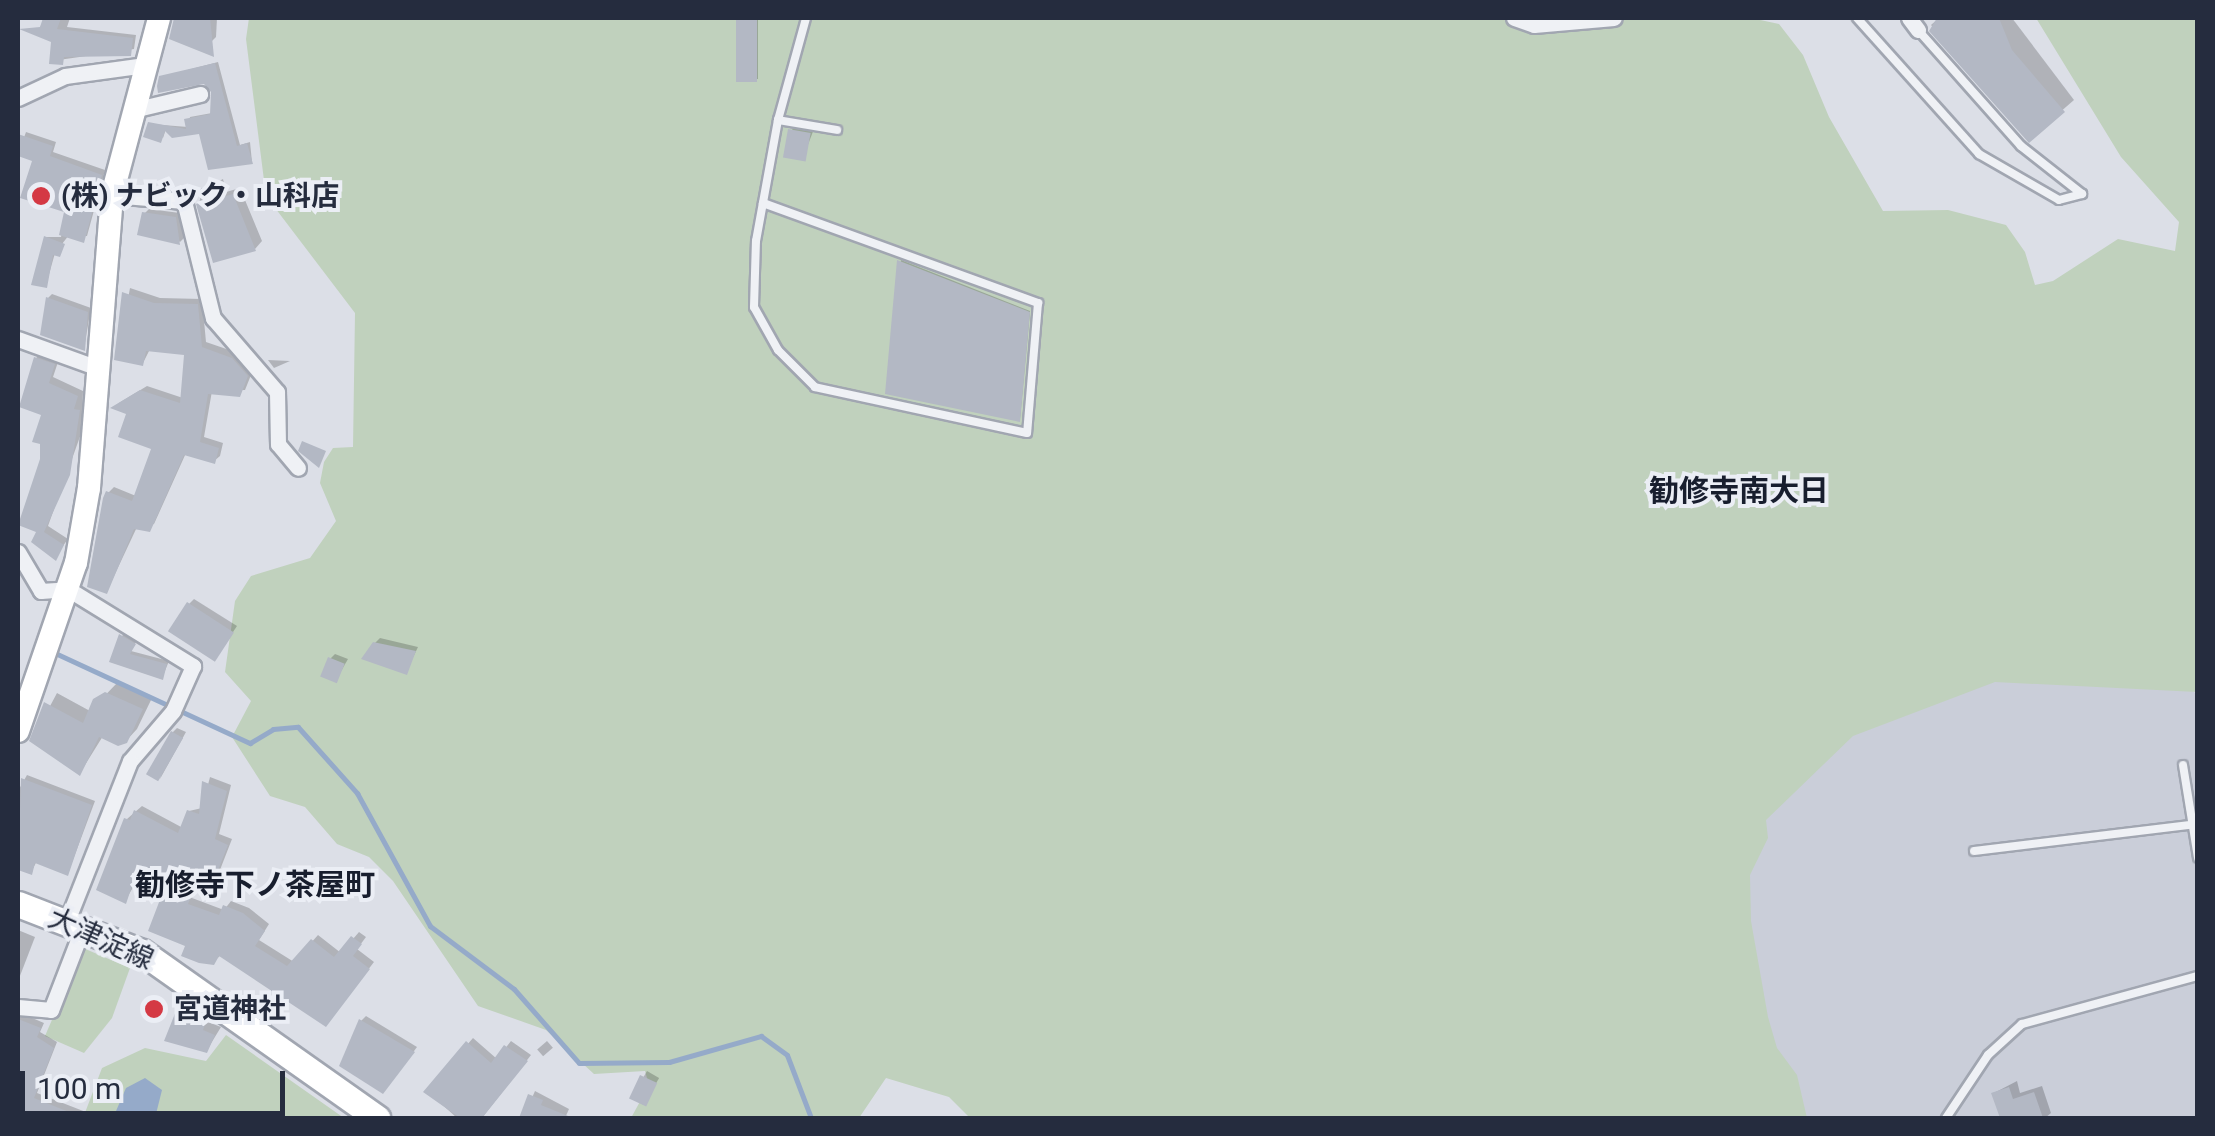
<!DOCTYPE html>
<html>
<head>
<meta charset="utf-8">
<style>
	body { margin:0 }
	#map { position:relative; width:2215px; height:1136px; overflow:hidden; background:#dcdfe7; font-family:Roboto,"Noto Sans JP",sans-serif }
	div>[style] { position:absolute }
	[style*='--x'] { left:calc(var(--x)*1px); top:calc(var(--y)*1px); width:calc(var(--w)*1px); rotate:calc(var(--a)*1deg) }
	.built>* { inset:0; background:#caced9 }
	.green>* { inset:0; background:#c0d1bd }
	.water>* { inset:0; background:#95aac9 }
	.shadow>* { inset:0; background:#0003; transform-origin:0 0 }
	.stream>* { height:5px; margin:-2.5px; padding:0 2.5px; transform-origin:2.5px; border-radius:2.5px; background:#95aac9 }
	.building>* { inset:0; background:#b3b8c4; transform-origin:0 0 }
	.roads { filter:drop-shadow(2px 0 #a1a6b1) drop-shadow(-2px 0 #a1a6b1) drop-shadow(0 2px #a1a6b1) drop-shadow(0 -2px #a1a6b1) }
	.lane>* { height:8px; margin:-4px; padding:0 4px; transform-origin:4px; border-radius:4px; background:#eff1f5 }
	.street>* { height:15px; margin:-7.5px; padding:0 7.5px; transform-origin:7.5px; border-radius:7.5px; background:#eff1f5 }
	.secondary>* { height:22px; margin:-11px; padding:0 11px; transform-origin:11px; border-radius:11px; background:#fff }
	.primary>* { height:25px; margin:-12.5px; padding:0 12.5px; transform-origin:12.5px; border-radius:12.5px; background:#fff }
	.dots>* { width:28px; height:28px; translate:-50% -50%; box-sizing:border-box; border:5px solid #ebeef5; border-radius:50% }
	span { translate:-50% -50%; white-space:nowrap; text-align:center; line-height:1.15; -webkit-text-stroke:8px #ebeef5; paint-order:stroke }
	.poi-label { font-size:28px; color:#252c3e; font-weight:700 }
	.left { translate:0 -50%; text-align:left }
	.street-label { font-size:28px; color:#252c3e }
	.neighbourhood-label { font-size:30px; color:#181e2e; font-weight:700 }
	.frame { position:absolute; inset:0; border:20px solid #252c3e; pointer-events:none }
	.scale { position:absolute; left:20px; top:1071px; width:265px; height:45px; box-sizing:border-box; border:5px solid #252c3e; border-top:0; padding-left:12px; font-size:30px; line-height:35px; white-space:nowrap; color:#252c3e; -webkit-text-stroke:8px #ebeef5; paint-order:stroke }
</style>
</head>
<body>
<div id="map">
	<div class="built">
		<i style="clip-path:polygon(2166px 675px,2197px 694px,2197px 1118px,1791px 1118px,1761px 1061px,1726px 821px,1851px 687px)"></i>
	</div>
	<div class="green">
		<i style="clip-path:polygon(249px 18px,1751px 18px,1779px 24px,1803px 55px,1829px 117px,1883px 211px,1948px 210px,2006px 225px,2025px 252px,2035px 285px,2053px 281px,2118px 239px,2175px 251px,2179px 222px,2121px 157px,2036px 18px,2197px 18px,2197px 692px,1995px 682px,1853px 736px,1766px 820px,1768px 838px,1750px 875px,1751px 921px,1768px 1017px,1777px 1048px,1797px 1075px,1807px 1118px,970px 1118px,949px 1097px,886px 1078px,859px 1118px,631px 1118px,649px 1085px,645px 1071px,594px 1074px,546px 1030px,478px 1006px,393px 881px,369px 857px,337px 844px,305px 807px,270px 796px,232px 737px,251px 701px,225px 672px,235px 601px,251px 576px,310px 558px,336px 521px,320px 483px,324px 462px,333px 448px,353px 447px,355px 313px,266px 196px,246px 39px)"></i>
		<i style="clip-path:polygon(83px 948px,130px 968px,112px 1018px,84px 1053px,45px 1036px)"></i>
		<i style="clip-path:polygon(226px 1035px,344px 1118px,83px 1118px,102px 1068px,145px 1048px,206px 1061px)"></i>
	</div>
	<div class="water">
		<i style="clip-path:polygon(145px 1078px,162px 1090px,155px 1118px,113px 1118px,126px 1088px)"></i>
	</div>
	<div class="shadow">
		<i style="clip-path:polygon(45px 18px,70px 18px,67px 27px,136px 35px,134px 49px,52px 61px,54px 40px,37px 33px)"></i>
		<i style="clip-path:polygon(178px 18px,217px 18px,216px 37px,212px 41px,175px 27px)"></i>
		<i style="left:739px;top:18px;width:19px;height:61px"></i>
		<i style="clip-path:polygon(1939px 18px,2012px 18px,2074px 100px,2029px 139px,1931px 25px)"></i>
		<i style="clip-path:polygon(218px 62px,240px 145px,250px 142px,252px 162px,201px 131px,166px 129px,163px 138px,150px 124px,188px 127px,190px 117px,212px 113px,214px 92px,205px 81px,161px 77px)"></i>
		<i style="clip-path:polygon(795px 126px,814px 129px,802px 160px,791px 131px)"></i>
		<i style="clip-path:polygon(26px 132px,56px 142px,53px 152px,105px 170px,87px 236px,69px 235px,55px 253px,46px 285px,34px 283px,47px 237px,61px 237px,67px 210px,35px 160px,18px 154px)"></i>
		<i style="clip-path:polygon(223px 179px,226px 192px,240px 188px,262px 241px,255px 249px,199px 204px,202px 190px)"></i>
		<i style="clip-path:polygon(149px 209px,180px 213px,184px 238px,180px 242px,145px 213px)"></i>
		<i style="clip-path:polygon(901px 260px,1030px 311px,1020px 419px,887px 392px)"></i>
		<i style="clip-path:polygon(130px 288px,160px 298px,202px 299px,206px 342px,238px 353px,253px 370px,245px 390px,212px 391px,204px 437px,223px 443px,220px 456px,214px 461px,186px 453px,154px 524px,137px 527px,107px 591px,108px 493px,114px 487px,136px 496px,154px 447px,119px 403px,147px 386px,183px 398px,186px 353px,150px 349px,143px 363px,117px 358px)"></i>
		<i style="clip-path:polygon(52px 294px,91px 308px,84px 348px,48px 298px)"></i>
		<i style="clip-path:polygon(42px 353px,59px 359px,53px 377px,83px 391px,82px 431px,48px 526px,68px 539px,55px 557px,39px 531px,44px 413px,36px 358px)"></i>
		<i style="clip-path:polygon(268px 360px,290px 361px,274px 368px)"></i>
		<i style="clip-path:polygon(194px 599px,237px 626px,219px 653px,189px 604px)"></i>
		<i style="clip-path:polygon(124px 632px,137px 640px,131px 651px,169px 661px,162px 678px,112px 660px)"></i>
		<i style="clip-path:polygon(380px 638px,418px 647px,406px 672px,375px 643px)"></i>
		<i style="clip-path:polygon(335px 654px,348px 659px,336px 680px,330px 659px)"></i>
		<i style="clip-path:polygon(117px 683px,152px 698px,137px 729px,126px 741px,103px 736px,80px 773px,32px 740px,57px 693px,90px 711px)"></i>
		<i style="clip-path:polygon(177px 728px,186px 732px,160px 779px,173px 732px)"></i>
		<i style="clip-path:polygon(27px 775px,95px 801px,68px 873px,37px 861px,31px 872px,18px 867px,18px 791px)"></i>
		<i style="clip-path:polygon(210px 777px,231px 785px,219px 834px,232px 839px,218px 875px,212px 880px,201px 876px,192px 898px,224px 910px,231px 901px,249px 908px,269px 924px,259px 940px,294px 962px,318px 935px,341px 953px,359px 932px,366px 937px,357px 949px,374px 962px,331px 1018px,221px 955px,213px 962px,189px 944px,164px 895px,135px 884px,125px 901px,127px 819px,142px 806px,183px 828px,189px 811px,202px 808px)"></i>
		<i style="clip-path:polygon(18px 930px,35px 937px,18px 981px)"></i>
		<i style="clip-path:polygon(188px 1000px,213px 1010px,208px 1022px,221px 1027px,207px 1050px,180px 1007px)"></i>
		<i style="clip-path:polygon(18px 1012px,44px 1023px,40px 1032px,57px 1042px,37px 1093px,91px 1114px,89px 1118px,48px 1118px,18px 1108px)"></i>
		<i style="clip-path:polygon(366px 1016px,417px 1047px,387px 1087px,361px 1021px)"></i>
		<i style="clip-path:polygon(473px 1038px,497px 1059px,511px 1041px,531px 1055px,482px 1118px,457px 1118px,427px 1091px)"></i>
		<i style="left:547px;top:1041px;width:9px;height:13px;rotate:49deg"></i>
		<i style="left:647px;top:1071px;width:14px;height:31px;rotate:30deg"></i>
		<i style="clip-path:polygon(2017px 1081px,2020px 1093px,2042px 1086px,2051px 1113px,2045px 1118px,2002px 1118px,1994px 1093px)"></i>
		<i style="clip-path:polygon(535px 1091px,569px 1109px,565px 1118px,523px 1118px)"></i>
	</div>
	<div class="stream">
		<i style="--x:55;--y:653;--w:215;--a:24.8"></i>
		<i style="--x:250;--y:743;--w:27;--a:-31"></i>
		<i style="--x:273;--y:729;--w:25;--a:-5"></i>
		<i style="--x:298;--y:727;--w:89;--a:48.2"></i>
		<i style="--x:357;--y:793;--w:152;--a:61.2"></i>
		<i style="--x:430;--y:926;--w:105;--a:36.9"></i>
		<i style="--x:514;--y:989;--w:98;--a:48.7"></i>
		<i style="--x:579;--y:1063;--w:90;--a:-0.6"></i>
		<i style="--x:669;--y:1062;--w:96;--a:-15.8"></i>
		<i style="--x:761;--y:1036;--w:32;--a:36"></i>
		<i style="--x:787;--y:1055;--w:67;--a:69.1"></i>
	</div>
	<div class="building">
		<i style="clip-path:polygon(43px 18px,61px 18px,57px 29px,133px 38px,131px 56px,64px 57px,63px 65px,49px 64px,51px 42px,19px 29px,40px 27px)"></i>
		<i style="clip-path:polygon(174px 18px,210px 18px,214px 57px,169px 39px)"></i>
		<i style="left:736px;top:18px;width:21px;height:64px"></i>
		<i style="clip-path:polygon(1937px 18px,1999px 18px,2012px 50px,2065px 112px,2029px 143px,1929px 31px)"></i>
		<i style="clip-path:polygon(215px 63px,237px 146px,247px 143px,253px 164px,208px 170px,199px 134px,172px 138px,165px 131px,161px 143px,143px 137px,148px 122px,186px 129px,184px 119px,210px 114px,211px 92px,204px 84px,158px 93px,157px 86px,159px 76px)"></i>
		<i style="left:788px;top:129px;width:23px;height:29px;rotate:10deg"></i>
		<i style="clip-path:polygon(18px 134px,53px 146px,50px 156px,102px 175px,84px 243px,59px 235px,64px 212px,20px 198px,32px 161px,18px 156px)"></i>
		<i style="clip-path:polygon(215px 185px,219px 198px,233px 194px,256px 251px,213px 263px,196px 204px,202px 202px,199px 189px)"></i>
		<i style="clip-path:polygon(142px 212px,176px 217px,180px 245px,137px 235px)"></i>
		<i style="clip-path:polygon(44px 236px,65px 244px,60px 257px,53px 255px,47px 288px,31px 285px)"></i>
		<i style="clip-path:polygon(897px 260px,1030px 312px,1020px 422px,885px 394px)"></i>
		<i style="clip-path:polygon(122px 292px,154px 303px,198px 304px,202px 347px,232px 358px,248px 376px,240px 397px,208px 394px,200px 442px,219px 448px,215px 464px,184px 455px,150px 532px,134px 529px,107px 594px,87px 587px,103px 498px,106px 491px,132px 501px,151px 449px,118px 437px,126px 414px,110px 408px,140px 390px,180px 403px,184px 355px,146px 351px,143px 366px,114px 360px)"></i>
		<i style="clip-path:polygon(46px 297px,88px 312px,85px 351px,40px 335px)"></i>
		<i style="clip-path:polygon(34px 357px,55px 364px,49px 383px,78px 396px,74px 409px,80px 410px,70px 475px,44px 532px,64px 545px,56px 561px,31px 542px,36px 532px,18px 525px,40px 459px,40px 444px,32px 442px,41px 415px,19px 407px)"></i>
		<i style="clip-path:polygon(302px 441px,326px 451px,319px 468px,298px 451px)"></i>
		<i style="left:187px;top:602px;width:56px;height:35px;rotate:33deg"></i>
		<i style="clip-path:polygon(119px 634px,136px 644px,130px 654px,167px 664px,163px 680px,109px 662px)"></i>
		<i style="clip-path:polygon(373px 642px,416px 651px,407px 675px,361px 659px)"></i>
		<i style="left:328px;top:657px;width:18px;height:21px;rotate:22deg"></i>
		<i style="clip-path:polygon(105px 692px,143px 709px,127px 743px,118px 746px,99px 737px,80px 776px,29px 741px,44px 702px,83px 723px,93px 699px)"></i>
		<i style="left:171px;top:731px;width:14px;height:50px;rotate:30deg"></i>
		<i style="clip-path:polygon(21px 778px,92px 805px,68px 876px,35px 863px,32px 875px,18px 870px)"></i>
		<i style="clip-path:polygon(202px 781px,227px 791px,215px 839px,228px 845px,213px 883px,198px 878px,188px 904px,219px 915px,223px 905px,243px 913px,265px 931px,255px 946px,287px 966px,311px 939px,334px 957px,351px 936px,362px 944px,353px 956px,370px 969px,326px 1027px,219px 956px,214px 965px,199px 963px,181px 956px,185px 946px,148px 931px,161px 897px,132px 886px,126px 904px,96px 890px,124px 818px,130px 820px,134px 810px,178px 833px,187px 810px,199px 814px)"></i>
		<i style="clip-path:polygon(178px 1006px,207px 1018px,203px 1030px,215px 1035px,207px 1053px,164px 1041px)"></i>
		<i style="clip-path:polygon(18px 1019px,41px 1028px,37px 1037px,54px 1048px,34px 1098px,84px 1118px,46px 1118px,18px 1109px)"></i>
		<i style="clip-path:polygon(359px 1019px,415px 1052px,383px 1094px,339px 1066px)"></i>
		<i style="clip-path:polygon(466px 1041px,491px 1063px,504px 1045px,528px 1061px,482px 1118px,460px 1118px,423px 1092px)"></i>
		<i style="left:640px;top:1075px;width:19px;height:26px;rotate:25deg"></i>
		<i style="clip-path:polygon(2009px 1087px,2013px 1099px,2034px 1092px,2043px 1118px,2000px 1118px,1991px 1093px)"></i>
		<i style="clip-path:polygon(528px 1094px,543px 1100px,541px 1105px,573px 1118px,519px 1118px)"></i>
	</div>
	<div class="roads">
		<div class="lane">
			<i style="--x:1857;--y:18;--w:183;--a:48.1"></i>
			<i style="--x:1979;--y:154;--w:92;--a:29.9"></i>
			<i style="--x:2059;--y:200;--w:24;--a:-15"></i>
			<i style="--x:2082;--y:194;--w:78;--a:-141.8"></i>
			<i style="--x:2021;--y:146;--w:155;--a:-131.6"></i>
			<i style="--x:778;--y:120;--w:60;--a:9.6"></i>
			<i style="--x:763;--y:203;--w:293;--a:20"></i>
			<i style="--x:1038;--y:303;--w:130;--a:94.8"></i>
			<i style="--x:1027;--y:433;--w:217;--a:-167.8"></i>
			<i style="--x:815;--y:387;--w:52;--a:-135"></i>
			<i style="--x:778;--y:350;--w:49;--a:-119.2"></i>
			<i style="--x:754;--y:307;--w:66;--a:-88.3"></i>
			<i style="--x:756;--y:241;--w:123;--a:-79.7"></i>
			<i style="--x:778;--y:120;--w:106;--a:-74.6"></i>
			<i style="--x:2183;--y:765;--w:94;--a:80.8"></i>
			<i style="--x:1974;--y:851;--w:226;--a:-6.9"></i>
			<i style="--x:1946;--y:1118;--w:76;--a:-56.3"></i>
			<i style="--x:1988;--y:1055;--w:46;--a:-42.4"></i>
			<i style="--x:2022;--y:1024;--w:182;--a:-15.3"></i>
		</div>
		<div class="street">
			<i style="--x:1514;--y:18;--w:21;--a:19"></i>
			<i style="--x:1534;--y:25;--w:80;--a:-5"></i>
			<i style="--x:1909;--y:18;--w:15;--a:53"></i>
			<i style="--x:18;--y:98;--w:52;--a:-25.1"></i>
			<i style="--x:65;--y:76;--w:81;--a:-7.8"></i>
			<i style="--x:133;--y:110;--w:69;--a:-13.4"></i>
			<i style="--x:112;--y:195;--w:72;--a:4.8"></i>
			<i style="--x:184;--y:201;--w:121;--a:76.1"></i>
			<i style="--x:213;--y:318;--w:98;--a:49.1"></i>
			<i style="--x:277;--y:392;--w:52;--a:88.9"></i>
			<i style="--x:278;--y:444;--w:31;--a:50"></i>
			<i style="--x:18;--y:339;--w:85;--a:19.9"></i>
			<i style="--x:18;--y:552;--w:45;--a:59.5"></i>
			<i style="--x:41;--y:591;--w:27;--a:-4"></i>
			<i style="--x:68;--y:589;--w:147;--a:31.6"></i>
			<i style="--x:193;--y:666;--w:49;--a:114"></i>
			<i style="--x:173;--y:711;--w:66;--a:130.7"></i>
			<i style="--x:130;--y:761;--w:172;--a:111.5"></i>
			<i style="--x:18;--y:1007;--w:33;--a:5"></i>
			<i style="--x:51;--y:1010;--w:89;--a:-68.9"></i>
		</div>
		<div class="secondary">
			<i style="--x:18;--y:731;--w:178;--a:-71"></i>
			<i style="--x:76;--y:563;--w:76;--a:-80.2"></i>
			<i style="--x:89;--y:488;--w:294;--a:-85.5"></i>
			<i style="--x:112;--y:195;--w:183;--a:-75.1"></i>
		</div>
		<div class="primary">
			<i style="--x:18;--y:904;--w:133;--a:21.2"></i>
			<i style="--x:142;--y:952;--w:288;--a:35.2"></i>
		</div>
	</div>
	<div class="dots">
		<i style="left:41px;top:196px;background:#d43944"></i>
		<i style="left:154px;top:1009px;background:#d43944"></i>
	</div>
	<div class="poi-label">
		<span class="left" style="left:61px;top:196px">(株) ナビック・山科店</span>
		<span class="left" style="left:174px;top:1009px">宮道神社</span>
	</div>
	<div class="street-label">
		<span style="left:101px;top:939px;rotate:24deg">大津淀線</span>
	</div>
	<div class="neighbourhood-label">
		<span style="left:1739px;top:491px">勧修寺南大日</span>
		<span style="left:255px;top:885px">勧修寺下ノ茶屋町</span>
	</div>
	<div class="frame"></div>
	<div class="scale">100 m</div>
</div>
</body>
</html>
